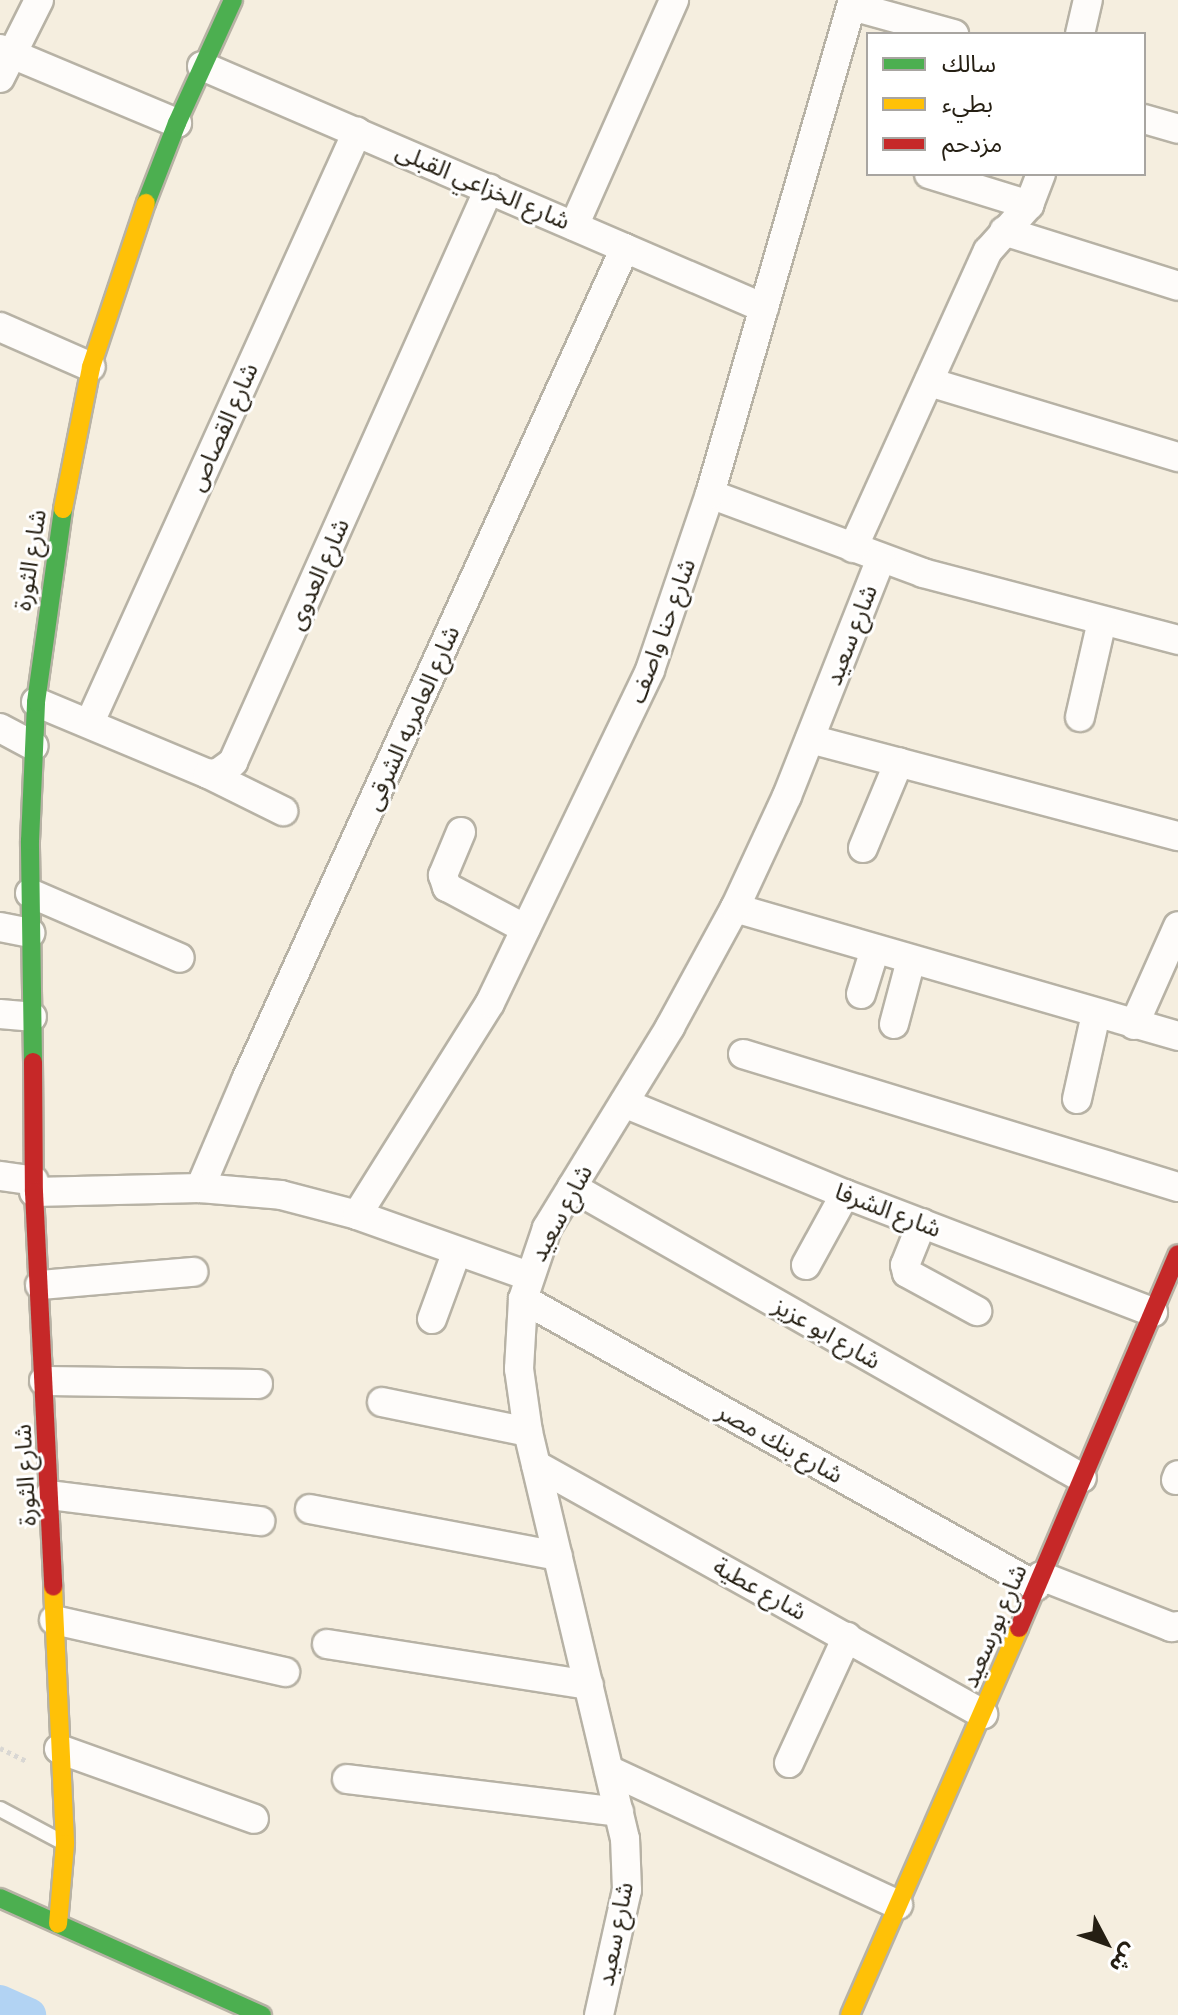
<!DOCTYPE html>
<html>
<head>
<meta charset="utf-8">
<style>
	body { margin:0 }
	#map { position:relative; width:1178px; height:2015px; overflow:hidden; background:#f5eedf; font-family:"IBM Plex Serif","Noto Sans Arabic",serif }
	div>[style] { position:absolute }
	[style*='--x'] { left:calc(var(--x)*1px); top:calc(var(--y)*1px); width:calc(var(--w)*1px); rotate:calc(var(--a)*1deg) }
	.canal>* { height:34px; margin:-17px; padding:0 17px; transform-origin:17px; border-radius:17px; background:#b2d3f3 }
	.path>* { height:5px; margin-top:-2.5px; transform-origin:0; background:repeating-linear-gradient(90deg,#d9d7d3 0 4px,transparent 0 8px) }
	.roads { filter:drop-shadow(2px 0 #b7b2a5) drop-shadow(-2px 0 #b7b2a5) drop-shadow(0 2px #b7b2a5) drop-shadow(0 -2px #b7b2a5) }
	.lane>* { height:14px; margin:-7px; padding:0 7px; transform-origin:7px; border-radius:7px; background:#fefcfa }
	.street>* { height:28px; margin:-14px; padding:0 14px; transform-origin:14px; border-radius:14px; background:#fefcfa }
	.fast>* { height:18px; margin:-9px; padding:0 9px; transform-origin:9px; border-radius:9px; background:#4caf50 }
	.slow>* { height:18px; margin:-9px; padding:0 9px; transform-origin:9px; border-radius:9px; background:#ffc107 }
	.jam>* { height:18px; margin:-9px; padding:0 9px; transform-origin:9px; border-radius:9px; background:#c62828 }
	span { translate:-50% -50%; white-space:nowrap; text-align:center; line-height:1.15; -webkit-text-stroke:6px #fff; paint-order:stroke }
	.street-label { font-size:24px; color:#251f13 }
	.legend { position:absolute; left:866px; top:32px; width:280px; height:144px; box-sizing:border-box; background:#fff; border:2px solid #a8a5a1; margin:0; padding:10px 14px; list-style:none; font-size:24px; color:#251f13 }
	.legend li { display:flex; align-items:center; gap:16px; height:40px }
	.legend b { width:40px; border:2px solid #a8a5a1 }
	.north { position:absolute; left:1066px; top:1903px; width:80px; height:80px; -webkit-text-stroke:6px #fff; paint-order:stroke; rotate:131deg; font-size:22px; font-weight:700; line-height:32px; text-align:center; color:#251f13 }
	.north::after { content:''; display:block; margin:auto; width:28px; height:36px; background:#251f13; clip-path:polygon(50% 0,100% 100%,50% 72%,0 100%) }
</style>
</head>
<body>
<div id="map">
	<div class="canal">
		<i style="--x:0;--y:2002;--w:32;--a:24"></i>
	</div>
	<div class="path">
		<i style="--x:0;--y:1748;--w:30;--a:26"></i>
	</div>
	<div class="roads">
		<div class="lane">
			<i style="--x:0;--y:1809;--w:70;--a:28"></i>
		</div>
		<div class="street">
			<i style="--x:852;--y:6;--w:106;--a:15.4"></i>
			<i style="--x:1080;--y:34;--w:35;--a:-77"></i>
			<i style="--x:0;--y:49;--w:192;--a:22.7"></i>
			<i style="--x:202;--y:66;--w:612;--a:23.3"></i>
			<i style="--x:0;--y:78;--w:87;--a:-63.4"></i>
			<i style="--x:1144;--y:119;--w:35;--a:16"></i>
			<i style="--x:929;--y:174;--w:105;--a:17.2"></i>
			<i style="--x:574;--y:226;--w:247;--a:-66.1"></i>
			<i style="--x:1004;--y:231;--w:182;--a:17.5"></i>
			<i style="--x:0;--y:327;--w:99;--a:23.7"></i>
			<i style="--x:929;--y:382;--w:260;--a:16.8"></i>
			<i style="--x:710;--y:494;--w:227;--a:20.3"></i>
			<i style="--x:923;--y:573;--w:264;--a:14.7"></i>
			<i style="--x:853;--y:548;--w:326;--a:-65.6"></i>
			<i style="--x:988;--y:251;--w:62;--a:-48.3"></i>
			<i style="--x:1029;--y:205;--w:33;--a:-69"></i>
			<i style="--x:36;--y:702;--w:186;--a:22.7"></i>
			<i style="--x:208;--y:774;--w:10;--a:-6"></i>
			<i style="--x:218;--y:773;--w:19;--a:-36"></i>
			<i style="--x:233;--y:762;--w:628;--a:-65.93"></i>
			<i style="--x:1080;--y:717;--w:98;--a:-77.1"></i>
			<i style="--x:90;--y:722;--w:648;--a:-65.65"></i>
			<i style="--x:0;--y:728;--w:38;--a:28"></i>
			<i style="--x:810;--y:739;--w:381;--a:14.8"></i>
			<i style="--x:208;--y:774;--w:84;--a:26.3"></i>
			<i style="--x:461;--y:832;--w:47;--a:112.7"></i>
			<i style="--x:443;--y:875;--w:13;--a:72"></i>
			<i style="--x:447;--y:887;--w:89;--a:28"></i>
			<i style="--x:863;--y:848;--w:93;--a:-67.3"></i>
			<i style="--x:30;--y:893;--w:163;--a:23.4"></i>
			<i style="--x:735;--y:908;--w:461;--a:16.1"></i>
			<i style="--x:0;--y:927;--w:31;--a:11"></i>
			<i style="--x:861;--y:994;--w:47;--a:-72.7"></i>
			<i style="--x:0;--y:1014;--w:32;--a:5"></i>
			<i style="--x:894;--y:1024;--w:66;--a:-75.1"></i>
			<i style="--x:1134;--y:1025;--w:108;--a:-66"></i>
			<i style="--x:743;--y:1054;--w:455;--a:17"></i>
			<i style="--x:1077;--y:1099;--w:87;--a:-77.4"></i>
			<i style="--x:624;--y:1103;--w:239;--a:22.4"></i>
			<i style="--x:845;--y:1194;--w:330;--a:21"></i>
			<i style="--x:0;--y:1176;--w:34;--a:8"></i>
			<i style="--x:572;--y:1187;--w:587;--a:29.71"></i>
			<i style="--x:200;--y:1188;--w:117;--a:-66.9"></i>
			<i style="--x:246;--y:1080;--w:914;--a:-65.51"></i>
			<i style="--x:34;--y:1192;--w:166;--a:-1.4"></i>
			<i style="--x:200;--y:1188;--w:81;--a:4.9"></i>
			<i style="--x:281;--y:1195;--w:79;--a:14.7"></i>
			<i style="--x:357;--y:1215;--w:182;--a:19.6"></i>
			<i style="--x:357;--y:1215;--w:250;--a:-57.9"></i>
			<i style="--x:490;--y:1003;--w:369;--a:-64.3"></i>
			<i style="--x:650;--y:670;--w:186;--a:-71.2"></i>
			<i style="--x:710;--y:494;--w:514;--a:-73.86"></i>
			<i style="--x:922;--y:1223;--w:45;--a:112"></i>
			<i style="--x:905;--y:1265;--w:8;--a:76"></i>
			<i style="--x:907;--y:1273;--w:80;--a:28.5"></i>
			<i style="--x:806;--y:1265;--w:81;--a:-61.2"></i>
			<i style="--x:40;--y:1285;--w:154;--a:-4.9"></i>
			<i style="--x:523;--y:1299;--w:588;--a:29.23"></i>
			<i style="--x:432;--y:1319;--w:72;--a:-69.8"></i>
			<i style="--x:44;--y:1381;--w:214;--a:0.8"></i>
			<i style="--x:382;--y:1402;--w:149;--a:11.6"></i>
			<i style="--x:536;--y:1465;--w:512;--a:29.12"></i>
			<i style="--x:1176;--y:1480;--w:5;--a:-68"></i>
			<i style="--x:50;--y:1495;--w:212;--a:7.1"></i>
			<i style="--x:310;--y:1509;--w:252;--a:10.7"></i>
			<i style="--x:1041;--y:1576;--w:140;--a:21.4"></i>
			<i style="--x:1171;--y:1627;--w:7;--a:-8"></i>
			<i style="--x:54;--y:1620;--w:237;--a:12.7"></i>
			<i style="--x:327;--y:1644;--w:265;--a:8.9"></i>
			<i style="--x:59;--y:1749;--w:207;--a:19.7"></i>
			<i style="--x:789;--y:1763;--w:139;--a:-65.3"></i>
			<i style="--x:609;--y:1770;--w:319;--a:25"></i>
			<i style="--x:347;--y:1779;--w:274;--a:6.9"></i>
			<i style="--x:599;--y:2015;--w:128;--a:-77.4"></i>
			<i style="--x:627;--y:1890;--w:51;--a:-92.2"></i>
			<i style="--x:625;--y:1839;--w:418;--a:-103.4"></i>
			<i style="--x:528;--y:1432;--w:64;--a:-98.1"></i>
			<i style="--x:519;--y:1369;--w:70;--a:-86.7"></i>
			<i style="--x:523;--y:1299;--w:75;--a:-71.3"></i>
			<i style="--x:547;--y:1228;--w:236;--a:-58.5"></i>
			<i style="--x:670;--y:1027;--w:136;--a:-61.4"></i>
			<i style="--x:735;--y:908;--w:123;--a:-65.1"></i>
			<i style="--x:787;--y:796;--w:255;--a:-68.4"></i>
		</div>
		<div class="fast">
			<i style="--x:146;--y:203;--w:86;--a:-68.8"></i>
			<i style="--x:177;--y:123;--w:135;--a:-65.5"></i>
			<i style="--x:33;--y:1062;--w:221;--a:-90.8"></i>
			<i style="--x:30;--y:841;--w:139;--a:-87.5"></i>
			<i style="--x:36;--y:702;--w:195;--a:-82"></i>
			<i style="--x:0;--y:1898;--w:287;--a:24.1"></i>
		</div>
		<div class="slow">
			<i style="--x:63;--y:509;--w:145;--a:-78.8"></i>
			<i style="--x:91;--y:367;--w:173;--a:-71.5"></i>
			<i style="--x:53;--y:1587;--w:257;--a:87.3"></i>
			<i style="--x:65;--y:1844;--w:80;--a:95"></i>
			<i style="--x:850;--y:2015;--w:422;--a:-66.4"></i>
		</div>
		<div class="jam">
			<i style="--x:33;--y:1062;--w:130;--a:89.6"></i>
			<i style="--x:34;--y:1192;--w:395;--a:87.2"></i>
			<i style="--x:1019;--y:1628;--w:406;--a:-67"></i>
		</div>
	</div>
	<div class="street-label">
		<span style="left:483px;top:186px;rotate:23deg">شارع الخزاعي القبلى</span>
		<span style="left:223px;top:427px;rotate:-66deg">شارع القصاص</span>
		<span style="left:30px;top:560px;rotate:-81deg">شارع الثورة</span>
		<span style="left:318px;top:574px;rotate:-66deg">شارع العدوى</span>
		<span style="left:662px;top:631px;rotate:-70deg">شارع حنا واصف</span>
		<span style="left:851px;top:635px;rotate:-69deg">شارع سعيد</span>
		<span style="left:412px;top:718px;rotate:-66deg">شارع العامريه الشرقى</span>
		<span style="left:888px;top:1210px;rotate:21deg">شارع الشرفا</span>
		<span style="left:561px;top:1213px;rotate:-62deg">شارع سعيد</span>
		<span style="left:827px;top:1333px;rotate:30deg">شارع ابو عزيز</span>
		<span style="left:780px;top:1443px;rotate:29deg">شارع بنك مصر</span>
		<span style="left:25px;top:1475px;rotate:-93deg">شارع الثورة</span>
		<span style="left:760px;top:1589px;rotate:29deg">شارع عطية</span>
		<span style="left:994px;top:1626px;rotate:-67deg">شارع بورسعيد</span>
		<span style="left:615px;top:1934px;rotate:-79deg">شارع سعيد</span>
	</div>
	<ul class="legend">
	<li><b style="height:10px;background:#4caf50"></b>سالك</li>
	<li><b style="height:10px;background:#ffc107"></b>بطيء</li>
	<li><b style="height:10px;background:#c62828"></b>مزدحم</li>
	</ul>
	<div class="north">ش</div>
</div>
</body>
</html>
